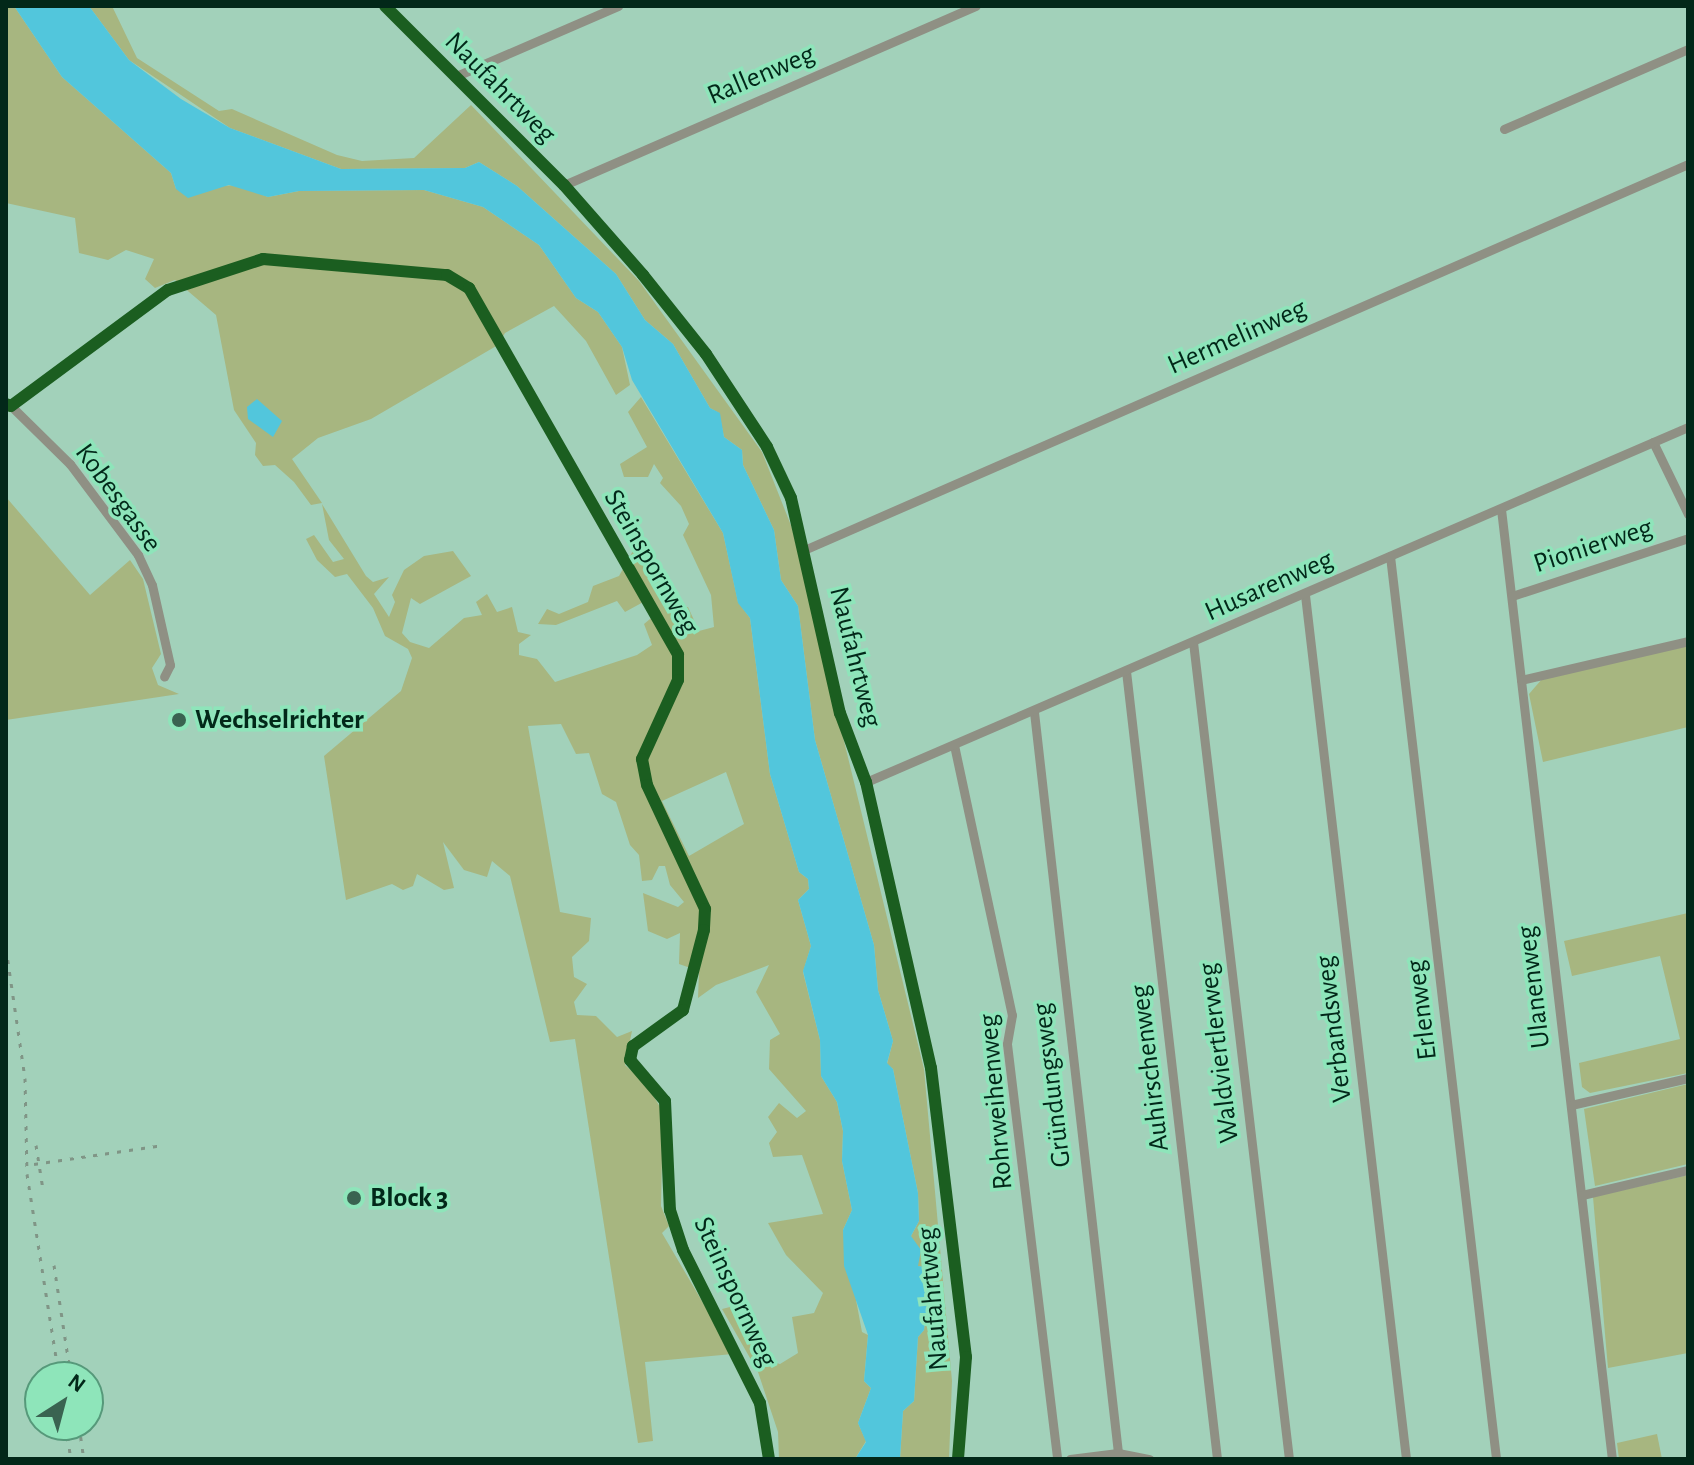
<!DOCTYPE html>
<html>
<head>
<meta charset="utf-8">
<style>
	body { margin:0 }
	#map { position:relative; width:1694px; height:1465px; overflow:hidden; background:#a2d1ba; font-family:"Alegreya Sans",sans-serif }
	div>[style] { position:absolute }
	[style*='--x'] { left:calc(var(--x)*1px); top:calc(var(--y)*1px); width:calc(var(--w)*1px); rotate:calc(var(--a)*1deg) }
	.green>* { inset:0; background:#a7b680 }
	.water>* { inset:0; background:#52c6dc }
	.minor>* { height:9px; margin:-4.5px; padding:0 4.5px; transform-origin:4.5px; border-radius:4.5px; background:#8f9084 }
	.rail>* { height:3px; margin-top:-1.5px; transform-origin:0; background:repeating-linear-gradient(90deg,#809586 0 4px,transparent 0 12px) }
	.cycleway>* { height:12px; margin:-6px; padding:0 6px; transform-origin:6px; border-radius:6px; background:#1b5e20 }
	.dots>* { width:22px; height:22px; translate:-50% -50%; box-sizing:border-box; border:4px solid #8ee5ba; border-radius:50% }
	span { translate:-50% -50%; white-space:nowrap; text-align:center; line-height:1.15; -webkit-text-stroke:7px #8ee5ba; paint-order:stroke }
	.street-label { font-size:28px; color:#022819 }
	.poi-label { font-size:28px; color:#022819; font-weight:700 }
	.left { translate:0 -50%; text-align:left }
	.frame { position:absolute; inset:0; border:8px solid #022819; pointer-events:none }
	.north { position:absolute; left:24px; top:1361px; width:80px; height:80px; box-sizing:border-box; background:#8ee5ba; border:2px solid #56997a; border-radius:50%; rotate:36deg; font-size:22px; font-weight:700; line-height:32px; text-align:center; color:#022819 }
	.north::after { content:''; display:block; margin:auto; width:28px; height:36px; background:#3a6351; clip-path:polygon(50% 0,100% 100%,50% 72%,0 100%) }
</style>
</head>
<body>
<div id="map">
	<div class="green">
		<i style="clip-path:polygon(6px 6px,14px 6px,62px 77px,171px 173px,176px 189px,237px 185px,268px 197px,299px 191px,424px 190px,483px 207px,539px 245px,576px 298px,598px 312px,622px 347px,630px 385px,616px 395px,586px 341px,554px 306px,505px 333px,498px 345px,371px 419px,318px 438px,292px 459px,322px 503px,311px 505px,294px 482px,275px 465px,263px 466px,255px 455px,256px 443px,234px 410px,216px 315px,175px 280px,155px 288px,145px 279px,154px 259px,126px 250px,108px 260px,79px 253px,75px 218px,6px 203px)"></i>
		<i style="clip-path:polygon(89px 6px,112px 6px,137px 58px,219px 111px,232px 109px,337px 155px,362px 161px,414px 158px,471px 105px,639px 281px,762px 452px,792px 528px,924px 1069px,952px 1381px,949px 1459px,900px 1459px,903px 1411px,914px 1401px,918px 1337px,924px 1330px,931px 1269px,918px 1266px,911px 1236px,919px 1221px,918px 1193px,893px 1069px,887px 1064px,893px 1041px,878px 990px,874px 945px,815px 740px,798px 606px,781px 580px,774px 530px,743px 465px,742px 450px,724px 437px,719px 413px,710px 408px,673px 344px,645px 320px,616px 274px,517px 186px,479px 162px,465px 168px,341px 169px,230px 128px,129px 60px)"></i>
		<i style="clip-path:polygon(evenodd,641px 397px,723px 533px,738px 602px,750px 618px,770px 774px,799px 872px,808px 879px,809px 889px,798px 900px,811px 946px,803px 972px,820px 1040px,821px 1076px,837px 1102px,843px 1131px,842px 1161px,852px 1210px,843px 1230px,862px 1332px,868px 1335px,864px 1381px,871px 1388px,858px 1423px,866px 1441px,855px 1459px,779px 1459px,778px 1432px,758px 1372px,722px 1309px,734px 1306px,755px 1336px,753px 1356px,780px 1364px,798px 1353px,792px 1317px,814px 1313px,823px 1293px,786px 1255px,768px 1223px,823px 1214px,802px 1155px,773px 1157px,769px 1143px,777px 1132px,768px 1117px,779px 1103px,797px 1118px,806px 1111px,769px 1069px,770px 1040px,780px 1034px,756px 992px,769px 965px,716px 985px,698px 998px,699px 971px,679px 964px,680px 933px,667px 939px,648px 931px,643px 893px,678px 907px,684px 902px,670px 885px,665px 866px,659px 866px,652px 880px,642px 881px,639px 855px,630px 845px,616px 802px,602px 794px,589px 753px,576px 754px,561px 724px,528px 726px,560px 912px,591px 918px,589px 941px,572px 957px,574px 977px,587px 984px,574px 1002px,577px 1015px,596px 1016px,617px 1037px,632px 1031px,625px 1065px,647px 1085px,663px 1112px,661px 1206px,669px 1226px,662px 1233px,733px 1354px,645px 1362px,653px 1441px,638px 1443px,575px 1039px,550px 1042px,510px 876px,492px 861px,487px 877px,464px 870px,443px 842px,454px 888px,444px 890px,417px 874px,413px 886px,403px 890px,392px 884px,346px 900px,324px 756px,401px 691px,412px 658px,408px 649px,385px 636px,373px 608px,347px 574px,335px 577px,317px 560px,306px 539px,314px 535px,333px 562px,344px 559px,329px 540px,322px 504px,366px 576px,373px 582px,389px 577px,374px 594px,389px 617px,395px 602px,392px 595px,404px 570px,424px 556px,453px 551px,471px 576px,420px 604px,411px 598px,402px 633px,410px 642px,429px 648px,464px 618px,482px 615px,476px 602px,487px 594px,497px 612px,512px 607px,518px 632px,531px 635px,519px 644px,519px 655px,537px 659px,555px 682px,637px 655px,652px 645px,644px 624px,656px 614px,647px 600px,625px 612px,617px 601px,556px 625px,538px 624px,547px 609px,559px 614px,588px 602px,593px 586px,619px 576px,634px 549px,642px 547px,642px 557px,679px 609px,688px 607px,699px 631px,714px 627px,711px 595px,683px 535px,689px 524px,681px 506px,660px 483px,663px 478px,654px 464px,648px 477px,624px 477px,620px 464px,647px 447px,628px 412px,641px 397px,726px 772px,744px 824px,689px 856px,662px 801px,726px 772px)"></i>
		<i style="clip-path:polygon(6px 497px,90px 595px,130px 560px,143px 579px,161px 654px,152px 668px,158px 685px,179px 694px,6px 720px)"></i>
		<i style="clip-path:polygon(1688px 645px,1688px 727px,1543px 762px,1529px 694px,1542px 679px)"></i>
		<i style="clip-path:polygon(1688px 913px,1688px 1073px,1590px 1093px,1582px 1087px,1579px 1063px,1680px 1039px,1660px 956px,1572px 976px,1564px 941px)"></i>
		<i style="clip-path:polygon(1688px 1084px,1688px 1164px,1595px 1186px,1584px 1109px)"></i>
		<i style="clip-path:polygon(1688px 1175px,1688px 1353px,1608px 1368px,1593px 1197px)"></i>
		<i style="clip-path:polygon(1657px 1434px,1662px 1459px,1619px 1459px,1617px 1443px)"></i>
	</div>
	<div class="water">
		<i style="clip-path:polygon(14px 6px,89px 6px,129px 60px,181px 99px,230px 128px,341px 169px,465px 168px,479px 162px,517px 186px,616px 274px,645px 320px,673px 344px,710px 408px,720px 413px,724px 437px,742px 450px,743px 465px,774px 530px,781px 580px,798px 606px,815px 740px,874px 945px,878px 990px,893px 1041px,887px 1063px,893px 1069px,918px 1193px,919px 1221px,911px 1236px,921px 1250px,918px 1266px,931px 1268px,924px 1330px,918px 1337px,914px 1401px,903px 1411px,900px 1459px,855px 1459px,866px 1442px,858px 1423px,871px 1388px,864px 1381px,868px 1335px,844px 1266px,843px 1230px,852px 1210px,842px 1161px,843px 1131px,837px 1102px,821px 1076px,820px 1040px,803px 971px,811px 946px,798px 900px,809px 889px,808px 879px,799px 872px,770px 774px,750px 618px,738px 603px,723px 533px,632px 380px,622px 347px,598px 312px,576px 298px,539px 245px,483px 207px,424px 190px,299px 191px,268px 197px,229px 185px,188px 198px,176px 189px,171px 173px,62px 77px)"></i>
		<i style="clip-path:polygon(257px 399px,282px 421px,273px 437px,248px 419px,247px 407px)"></i>
	</div>
	<div class="minor">
		<i style="--x:385;--y:6;--w:253;--a:45"></i>
		<i style="--x:564;--y:185;--w:120;--a:48.7"></i>
		<i style="--x:643;--y:275;--w:101;--a:51.4"></i>
		<i style="--x:706;--y:354;--w:111;--a:56.7"></i>
		<i style="--x:767;--y:447;--w:56;--a:64.8"></i>
		<i style="--x:791;--y:498;--w:221;--a:77.2"></i>
		<i style="--x:840;--y:713;--w:74;--a:69.4"></i>
		<i style="--x:866;--y:782;--w:293;--a:77.2"></i>
		<i style="--x:931;--y:1068;--w:291;--a:83.1"></i>
		<i style="--x:966;--y:1357;--w:102;--a:94.5"></i>
		<i style="--x:454;--y:77;--w:179;--a:-23.4"></i>
		<i style="--x:1504;--y:129;--w:201;--a:-23.5"></i>
		<i style="--x:564;--y:185;--w:449;--a:-23.5"></i>
		<i style="--x:6;--y:404;--w:5;--a:22"></i>
		<i style="--x:11;--y:406;--w:195;--a:-36.5"></i>
		<i style="--x:168;--y:290;--w:100;--a:-18.1"></i>
		<i style="--x:263;--y:259;--w:185;--a:5"></i>
		<i style="--x:447;--y:275;--w:26;--a:31"></i>
		<i style="--x:469;--y:288;--w:422;--a:60.3"></i>
		<i style="--x:678;--y:655;--w:25;--a:90"></i>
		<i style="--x:678;--y:680;--w:87;--a:114.5"></i>
		<i style="--x:642;--y:759;--w:26;--a:79"></i>
		<i style="--x:647;--y:785;--w:137;--a:64.9"></i>
		<i style="--x:705;--y:909;--w:21;--a:93"></i>
		<i style="--x:704;--y:930;--w:83;--a:104.7"></i>
		<i style="--x:683;--y:1010;--w:62;--a:144.2"></i>
		<i style="--x:633;--y:1046;--w:14;--a:102"></i>
		<i style="--x:630;--y:1060;--w:54;--a:49.5"></i>
		<i style="--x:665;--y:1101;--w:109;--a:87.4"></i>
		<i style="--x:670;--y:1210;--w:42;--a:72"></i>
		<i style="--x:683;--y:1250;--w:171;--a:63.3"></i>
		<i style="--x:760;--y:1403;--w:57;--a:80.9"></i>
		<i style="--x:11;--y:406;--w:83;--a:44.5"></i>
		<i style="--x:70;--y:464;--w:114;--a:53.2"></i>
		<i style="--x:138;--y:555;--w:33;--a:65"></i>
		<i style="--x:152;--y:585;--w:82;--a:77.3"></i>
		<i style="--x:170;--y:665;--w:13;--a:117"></i>
		<i style="--x:1653;--y:442;--w:80;--a:64.1"></i>
		<i style="--x:1501;--y:509;--w:956;--a:83.34"></i>
		<i style="--x:804;--y:550;--w:965;--a:-23.59"></i>
		<i style="--x:1390;--y:556;--w:909;--a:83.3"></i>
		<i style="--x:1305;--y:595;--w:870;--a:83.33"></i>
		<i style="--x:1512;--y:596;--w:185;--a:-18.2"></i>
		<i style="--x:1193;--y:642;--w:823;--a:83.3"></i>
		<i style="--x:1126;--y:671;--w:793;--a:83.41"></i>
		<i style="--x:1521;--y:680;--w:171;--a:-13.1"></i>
		<i style="--x:1034;--y:712;--w:746;--a:83.53"></i>
		<i style="--x:954;--y:745;--w:276;--a:77.9"></i>
		<i style="--x:1012;--y:1015;--w:29;--a:100"></i>
		<i style="--x:1007;--y:1044;--w:418;--a:83.1"></i>
		<i style="--x:866;--y:782;--w:895;--a:-23.36"></i>
		<i style="--x:1571;--y:1105;--w:120;--a:-13"></i>
		<i style="--x:1582;--y:1195;--w:109;--a:-13.3"></i>
		<i style="--x:1070;--y:1459;--w:48;--a:-7.1"></i>
		<i style="--x:1118;--y:1453;--w:32;--a:11"></i>
	</div>
	<div class="rail">
		<i style="--x:6;--y:948;--w:131;--a:81.7"></i>
		<i style="--x:25;--y:1078;--w:96;--a:88.8"></i>
		<i style="--x:27;--y:1174;--w:206;--a:81"></i>
		<i style="--x:36;--y:1145;--w:45;--a:81"></i>
		<i style="--x:34;--y:1164;--w:129;--a:-8.4"></i>
		<i style="--x:54;--y:1265;--w:113;--a:81.4"></i>
		<i style="--x:66;--y:1425;--w:34;--a:82"></i>
		<i style="--x:79;--y:1425;--w:34;--a:82"></i>
	</div>
	<div class="cycleway">
		<i style="--x:385;--y:6;--w:253;--a:45"></i>
		<i style="--x:564;--y:185;--w:120;--a:48.7"></i>
		<i style="--x:643;--y:275;--w:101;--a:51.4"></i>
		<i style="--x:706;--y:354;--w:111;--a:56.7"></i>
		<i style="--x:767;--y:447;--w:56;--a:64.8"></i>
		<i style="--x:791;--y:498;--w:221;--a:77.2"></i>
		<i style="--x:840;--y:713;--w:74;--a:69.4"></i>
		<i style="--x:866;--y:782;--w:293;--a:77.2"></i>
		<i style="--x:931;--y:1068;--w:291;--a:83.1"></i>
		<i style="--x:966;--y:1357;--w:102;--a:94.5"></i>
		<i style="--x:6;--y:404;--w:5;--a:22"></i>
		<i style="--x:11;--y:406;--w:195;--a:-36.5"></i>
		<i style="--x:168;--y:290;--w:100;--a:-18.1"></i>
		<i style="--x:263;--y:259;--w:185;--a:5"></i>
		<i style="--x:447;--y:275;--w:26;--a:31"></i>
		<i style="--x:469;--y:288;--w:422;--a:60.3"></i>
		<i style="--x:678;--y:655;--w:25;--a:90"></i>
		<i style="--x:678;--y:680;--w:87;--a:114.5"></i>
		<i style="--x:642;--y:759;--w:26;--a:79"></i>
		<i style="--x:647;--y:785;--w:137;--a:64.9"></i>
		<i style="--x:705;--y:909;--w:21;--a:93"></i>
		<i style="--x:704;--y:930;--w:83;--a:104.7"></i>
		<i style="--x:683;--y:1010;--w:62;--a:144.2"></i>
		<i style="--x:633;--y:1046;--w:14;--a:102"></i>
		<i style="--x:630;--y:1060;--w:54;--a:49.5"></i>
		<i style="--x:665;--y:1101;--w:109;--a:87.4"></i>
		<i style="--x:670;--y:1210;--w:42;--a:72"></i>
		<i style="--x:683;--y:1250;--w:171;--a:63.3"></i>
		<i style="--x:760;--y:1403;--w:57;--a:80.9"></i>
	</div>
	<div class="dots">
		<i style="left:179px;top:720px;background:#3a6351"></i>
		<i style="left:354px;top:1198px;background:#3a6351"></i>
	</div>
	<div class="street-label">
		<span style="left:761px;top:75px;rotate:-23deg">Rallenweg</span>
		<span style="left:500px;top:88px;rotate:45deg">Naufahrtweg</span>
		<span style="left:1237px;top:337px;rotate:-24deg">Hermelinweg</span>
		<span style="left:118px;top:498px;rotate:54deg">Kobesgasse</span>
		<span style="left:1593px;top:546px;rotate:-18deg">Pionierweg</span>
		<span style="left:651px;top:562px;rotate:60deg">Steinspornweg</span>
		<span style="left:1269px;top:586px;rotate:-24deg">Husarenweg</span>
		<span style="left:855px;top:657px;rotate:76deg">Naufahrtweg</span>
		<span style="left:1534px;top:987px;rotate:-97deg">Ulanenweg</span>
		<span style="left:1422px;top:1010px;rotate:-97deg">Erlenweg</span>
		<span style="left:1334px;top:1029px;rotate:-97deg">Verbandsweg</span>
		<span style="left:1219px;top:1053px;rotate:-97deg">Waldviertlerweg</span>
		<span style="left:1150px;top:1068px;rotate:-97deg">Auhirschenweg</span>
		<span style="left:1052px;top:1085px;rotate:-97deg">Gründungsweg</span>
		<span style="left:996px;top:1102px;rotate:-95deg">Rohrweihenweg</span>
		<span style="left:735px;top:1292px;rotate:65deg">Steinspornweg</span>
		<span style="left:933px;top:1299px;rotate:-95deg">Naufahrtweg</span>
	</div>
	<div class="poi-label">
		<span class="left" style="left:195px;top:720px">Wechselrichter</span>
		<span class="left" style="left:370px;top:1198px">Block 3</span>
	</div>
	<div class="frame"></div>
	<div class="north">N</div>
</div>
</body>
</html>
